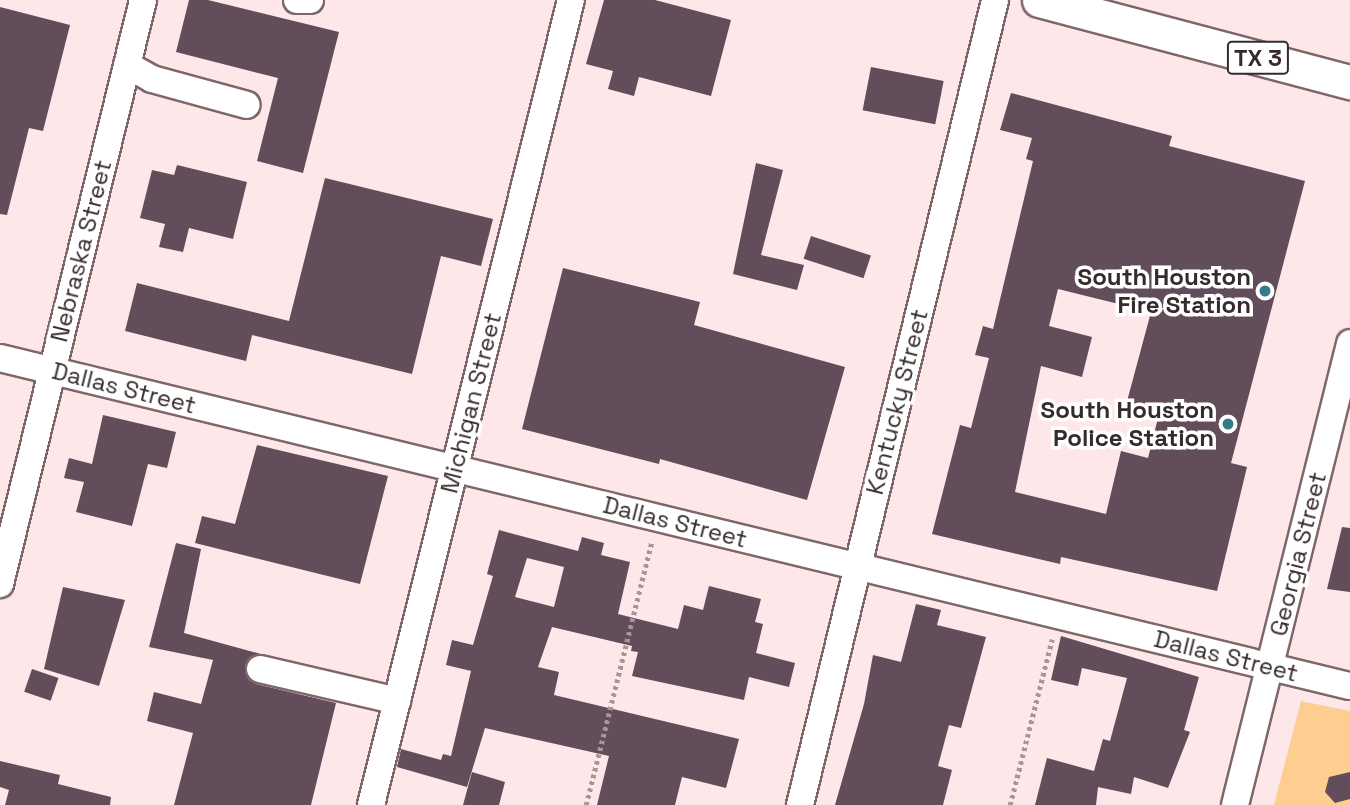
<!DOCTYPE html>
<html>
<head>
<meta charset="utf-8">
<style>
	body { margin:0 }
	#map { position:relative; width:1350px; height:805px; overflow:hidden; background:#fee7e9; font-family:"Space Grotesk",sans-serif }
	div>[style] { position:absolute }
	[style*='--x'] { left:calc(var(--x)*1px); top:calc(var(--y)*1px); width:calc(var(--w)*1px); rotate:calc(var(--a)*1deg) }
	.green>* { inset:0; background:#fecd90 }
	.building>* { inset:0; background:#624e5a; transform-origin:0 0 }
	.path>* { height:4.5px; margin-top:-2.25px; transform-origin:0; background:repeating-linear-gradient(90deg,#a79597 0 3.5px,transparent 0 7px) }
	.roads { filter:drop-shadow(2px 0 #7f6769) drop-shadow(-2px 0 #7f6769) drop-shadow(0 2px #7f6769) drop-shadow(0 -2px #7f6769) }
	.minor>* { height:26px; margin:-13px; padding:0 13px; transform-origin:13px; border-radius:13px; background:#fff }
	.major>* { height:33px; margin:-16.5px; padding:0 16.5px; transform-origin:16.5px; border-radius:16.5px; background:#fff }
	.dots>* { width:19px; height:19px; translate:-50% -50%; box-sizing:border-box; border:4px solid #fff; border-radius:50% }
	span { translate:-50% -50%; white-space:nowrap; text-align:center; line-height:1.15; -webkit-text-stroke:7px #fff; paint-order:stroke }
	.shield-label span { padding:2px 5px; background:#fff; border:2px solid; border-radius:5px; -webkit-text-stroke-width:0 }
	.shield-label { font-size:23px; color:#362b2c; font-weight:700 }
	.street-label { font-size:24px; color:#362b2c }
	.poi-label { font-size:24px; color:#362b2c; font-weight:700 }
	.right { translate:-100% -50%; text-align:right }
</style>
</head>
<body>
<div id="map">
	<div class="green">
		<i style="clip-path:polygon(1301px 701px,1350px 711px,1350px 805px,1274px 805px)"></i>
	</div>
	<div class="building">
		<i style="clip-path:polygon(189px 0,208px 0,339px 32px,303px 173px,257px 161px,278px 78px,176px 52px)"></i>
		<i style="clip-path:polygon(604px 0,655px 0,731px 20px,711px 96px,639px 77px,634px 96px,608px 89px,613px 71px,586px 64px)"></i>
		<i style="clip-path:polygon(0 7px,70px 25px,43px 131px,29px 128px,7px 215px,0 214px)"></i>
		<i style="left:871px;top:67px;width:74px;height:44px;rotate:11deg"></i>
		<i style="clip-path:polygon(evenodd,1011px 93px,1172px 136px,1169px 146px,1305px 181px,1231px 463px,1247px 467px,1217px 591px,1061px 557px,1060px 564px,932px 534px,960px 425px,971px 428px,989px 358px,975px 355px,983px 326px,993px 329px,1033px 161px,1026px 159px,1032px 138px,1000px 130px,1011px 93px,1058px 289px,1151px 312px,1126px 405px,1159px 414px,1148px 458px,1121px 451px,1106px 514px,1015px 492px,1041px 366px,1082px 377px,1092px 337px,1049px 326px,1058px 289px)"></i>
		<i style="clip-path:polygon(756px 163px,783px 170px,761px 255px,804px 265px,797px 290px,733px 274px)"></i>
		<i style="clip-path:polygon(177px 165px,247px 182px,233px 239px,189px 228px,183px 252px,159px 247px,165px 224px,140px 218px,152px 170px,174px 175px)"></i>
		<i style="clip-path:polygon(325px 178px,493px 219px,481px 266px,441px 256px,412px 374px,252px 335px,246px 361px,125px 331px,137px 283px,289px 321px)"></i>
		<i style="left:811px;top:236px;width:63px;height:24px;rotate:18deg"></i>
		<i style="clip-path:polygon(563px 268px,700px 302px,694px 325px,845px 367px,807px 500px,660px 459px,659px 464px,522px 429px)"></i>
		<i style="clip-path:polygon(103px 415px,176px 432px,167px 468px,148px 464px,132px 526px,76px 512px,84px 482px,64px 478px,69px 458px,92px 464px)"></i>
		<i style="clip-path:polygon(257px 445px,388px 476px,360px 584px,195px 543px,202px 516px,235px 524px)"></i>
		<i style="clip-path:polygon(1342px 527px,1350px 528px,1350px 592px,1327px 589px)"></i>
		<i style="clip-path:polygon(evenodd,499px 530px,578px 551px,582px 537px,604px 543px,601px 555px,630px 562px,618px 614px,678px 629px,684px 605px,703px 610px,709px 586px,761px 599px,755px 622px,763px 624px,756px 653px,795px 663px,789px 687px,749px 677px,744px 700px,632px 676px,638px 652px,631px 651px,632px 646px,552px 627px,538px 667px,559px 672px,554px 695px,739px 739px,726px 788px,682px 777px,675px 805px,597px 805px,609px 756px,485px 728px,467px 787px,397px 767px,401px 749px,441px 760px,443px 754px,451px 756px,471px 671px,446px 665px,452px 640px,473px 645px,493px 576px,487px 574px,499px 530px,527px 558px,564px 567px,554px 607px,515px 597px,527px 558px)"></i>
		<i style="clip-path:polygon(176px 543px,201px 549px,184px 633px,261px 654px,249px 658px,245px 666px,249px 680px,256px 684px,336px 703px,311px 805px,174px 805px,193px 733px,147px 721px,154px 692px,201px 704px,213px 660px,149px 647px)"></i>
		<i style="clip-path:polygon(63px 587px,125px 600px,99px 686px,44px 669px)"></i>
		<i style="clip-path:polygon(916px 604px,941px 610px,937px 625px,986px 637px,961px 728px,949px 725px,938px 766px,952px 770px,943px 805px,835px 805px,864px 704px,873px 655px,901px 662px)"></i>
		<i style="clip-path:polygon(1061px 636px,1199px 677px,1184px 730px,1190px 732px,1168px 788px,1134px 777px,1131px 794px,1098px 787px,1096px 805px,1035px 805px,1047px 758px,1094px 771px,1103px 739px,1110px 741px,1127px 678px,1082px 668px,1078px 686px,1051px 680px)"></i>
		<i style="left:32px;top:669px;width:28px;height:24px;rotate:19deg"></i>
		<i style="clip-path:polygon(0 761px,60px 775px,58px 784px,111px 797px,110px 805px,5px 805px,9px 790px,0 787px)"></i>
		<i style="clip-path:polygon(472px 772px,505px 782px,499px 805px,463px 805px)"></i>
		<i style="clip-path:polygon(1350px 772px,1350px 799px,1335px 803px,1325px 792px,1329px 777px)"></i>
	</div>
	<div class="path">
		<i style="--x:586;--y:805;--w:272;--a:-76"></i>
		<i style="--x:1010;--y:805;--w:171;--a:-75.8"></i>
	</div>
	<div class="roads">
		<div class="minor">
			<i style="--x:297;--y:0;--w:13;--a:0"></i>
			<i style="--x:127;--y:65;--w:29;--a:29"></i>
			<i style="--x:152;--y:79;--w:98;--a:15.3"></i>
			<i style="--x:0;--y:358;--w:1389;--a:13.66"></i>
			<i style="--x:0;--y:584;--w:601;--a:-76.24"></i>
			<i style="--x:260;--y:669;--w:141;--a:13.1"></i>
			<i style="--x:371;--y:805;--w:829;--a:-76.05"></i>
			<i style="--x:800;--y:805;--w:828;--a:-76.38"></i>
			<i style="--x:1235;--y:805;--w:476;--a:-76"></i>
		</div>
		<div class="major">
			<i style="--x:1039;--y:0;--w:322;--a:14.8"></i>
		</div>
	</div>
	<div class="dots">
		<i style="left:1265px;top:291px;background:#387a8c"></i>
		<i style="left:1228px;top:424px;background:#387a8c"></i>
	</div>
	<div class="shield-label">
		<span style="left:1258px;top:58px">TX 3</span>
	</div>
	<div class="street-label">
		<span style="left:81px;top:251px;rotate:-76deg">Nebraska Street</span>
		<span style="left:124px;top:388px;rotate:14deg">Dallas Street</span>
		<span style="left:897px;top:402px;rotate:-76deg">Kentucky Street</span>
		<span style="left:471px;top:403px;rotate:-76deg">Michigan Street</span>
		<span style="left:675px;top:522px;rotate:14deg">Dallas Street</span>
		<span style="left:1298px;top:554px;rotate:-76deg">Georgia Street</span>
		<span style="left:1226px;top:656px;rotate:14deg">Dallas Street</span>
	</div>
	<div class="poi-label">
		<span class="right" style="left:1251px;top:291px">South Houston<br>Fire Station</span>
		<span class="right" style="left:1214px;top:424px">South Houston<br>Police Station</span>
	</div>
</div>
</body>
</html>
